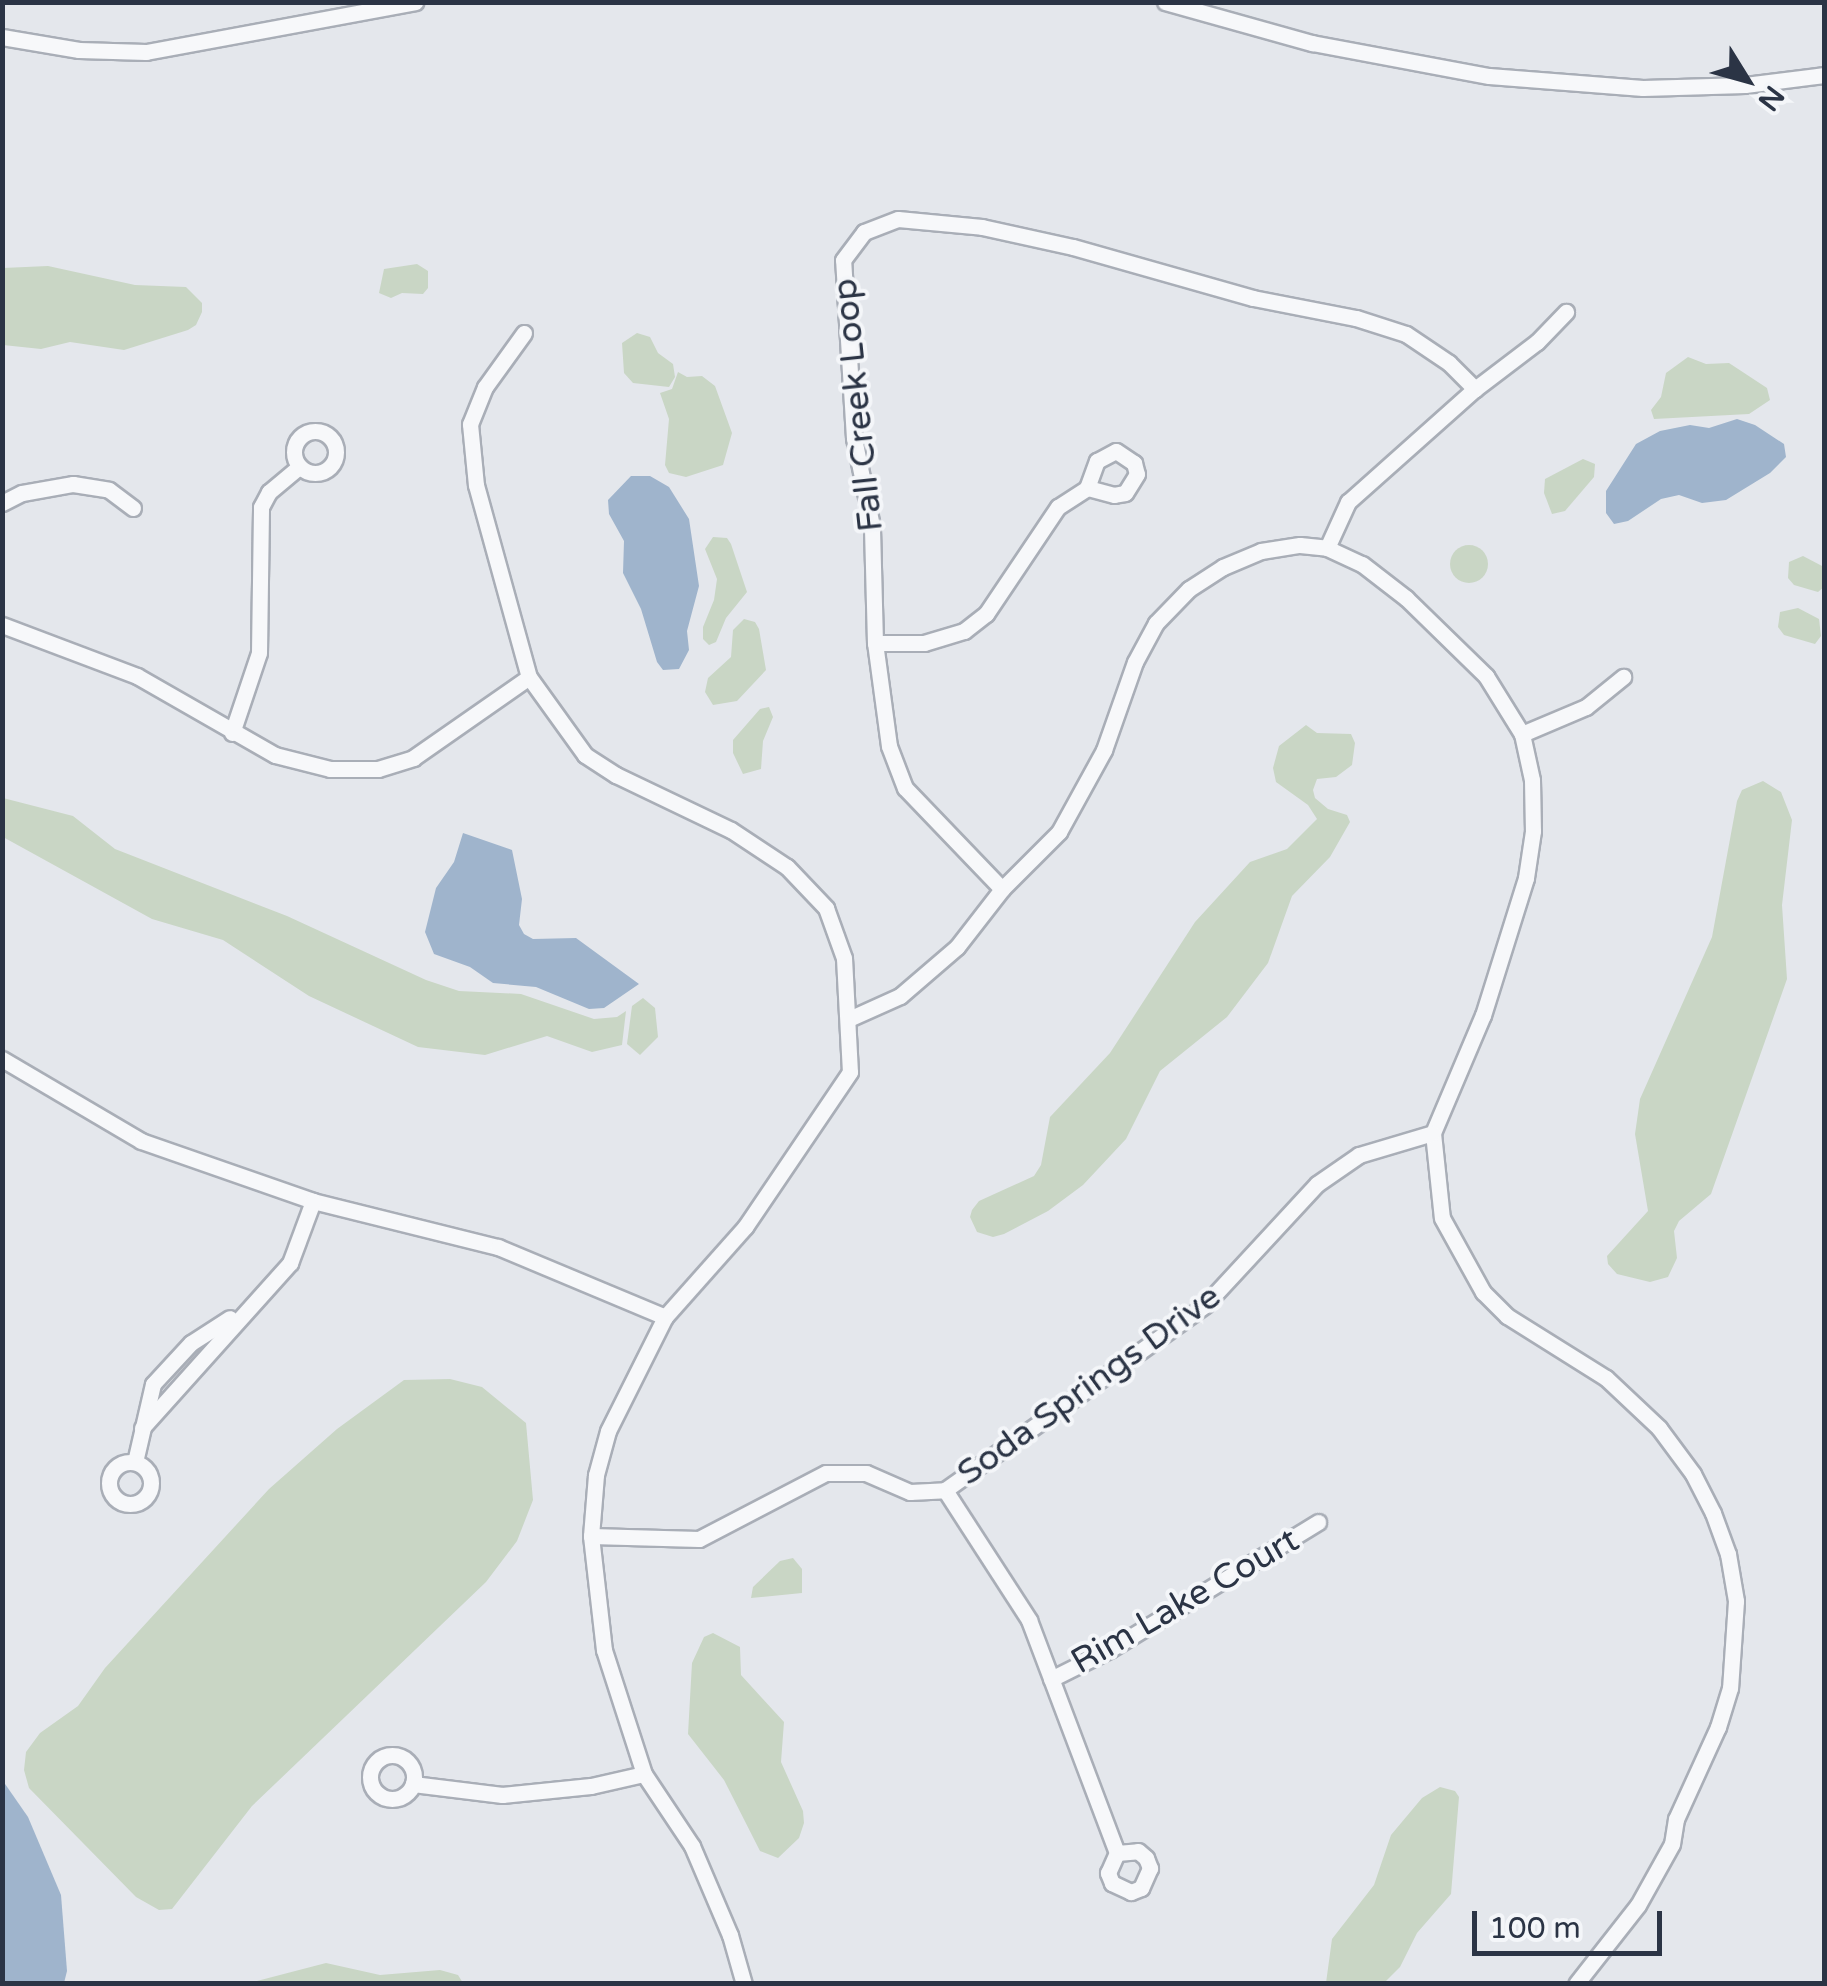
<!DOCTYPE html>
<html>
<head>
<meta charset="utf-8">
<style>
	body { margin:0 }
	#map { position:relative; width:1827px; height:1986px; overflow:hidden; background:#e4e7ec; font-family:"Varela Round",sans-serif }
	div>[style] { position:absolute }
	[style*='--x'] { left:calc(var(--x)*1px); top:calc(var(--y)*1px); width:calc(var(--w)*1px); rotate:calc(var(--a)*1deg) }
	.green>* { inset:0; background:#c9d6c5 }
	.round { border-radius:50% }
	.water>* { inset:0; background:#9fb4cc }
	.roads { filter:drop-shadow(2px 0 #a9aeb7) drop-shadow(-2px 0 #a9aeb7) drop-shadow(0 2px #a9aeb7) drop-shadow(0 -2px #a9aeb7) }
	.minor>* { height:15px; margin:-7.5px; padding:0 7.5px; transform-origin:7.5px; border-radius:7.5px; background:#f7f8fa }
	.minor>.ring { margin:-7.5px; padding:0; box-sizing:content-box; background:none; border:15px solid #f7f8fa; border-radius:50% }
	span { translate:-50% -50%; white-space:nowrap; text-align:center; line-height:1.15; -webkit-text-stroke:8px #f4f6f9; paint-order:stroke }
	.street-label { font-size:35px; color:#2b3445 }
	.frame { position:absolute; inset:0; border:5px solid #2b3445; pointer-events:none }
	.north { position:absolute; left:1697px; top:30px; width:100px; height:100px; -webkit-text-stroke:8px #f4f6f9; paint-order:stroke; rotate:127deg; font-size:28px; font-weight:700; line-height:40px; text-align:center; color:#2b3445 }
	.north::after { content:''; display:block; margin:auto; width:35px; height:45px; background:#2b3445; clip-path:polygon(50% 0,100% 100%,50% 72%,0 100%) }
	.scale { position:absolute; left:1472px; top:1911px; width:190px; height:45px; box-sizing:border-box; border:5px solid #2b3445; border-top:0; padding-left:12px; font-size:30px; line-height:35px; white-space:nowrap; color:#2b3445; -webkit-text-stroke:8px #f4f6f9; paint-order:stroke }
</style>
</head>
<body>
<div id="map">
	<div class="green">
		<i style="clip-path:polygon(417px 264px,428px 271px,428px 288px,423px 294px,402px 293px,391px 298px,379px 293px,384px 269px)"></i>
		<i style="clip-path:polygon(48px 266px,135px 285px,186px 287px,202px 303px,202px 312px,196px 325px,188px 330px,124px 350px,70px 342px,41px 349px,3px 345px,3px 268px)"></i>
		<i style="clip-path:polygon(637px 333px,650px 337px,658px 353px,673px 364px,675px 377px,669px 387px,633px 383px,624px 373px,622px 343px)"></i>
		<i style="clip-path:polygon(1688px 357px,1706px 364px,1729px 363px,1767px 388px,1770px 400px,1749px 414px,1654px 419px,1651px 410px,1661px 397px,1666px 373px)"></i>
		<i style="clip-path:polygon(678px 372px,687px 377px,702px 376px,715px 386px,732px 433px,723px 465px,686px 477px,669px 473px,665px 465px,669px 419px,660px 393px,672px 389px)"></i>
		<i style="clip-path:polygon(1583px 459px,1595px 464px,1594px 477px,1565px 511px,1552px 514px,1544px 493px,1545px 479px)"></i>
		<i style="clip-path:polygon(713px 537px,727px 538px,731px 544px,747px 592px,726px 618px,716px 642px,709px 645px,703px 639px,703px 627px,714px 600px,717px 579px,705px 549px)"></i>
		<i class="round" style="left:1450px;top:545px;width:38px;height:38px"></i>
		<i style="clip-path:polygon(1803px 556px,1824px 567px,1824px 587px,1818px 592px,1794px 585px,1788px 578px,1789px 562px)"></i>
		<i style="clip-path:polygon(1798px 608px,1819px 619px,1821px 636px,1815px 644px,1784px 635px,1778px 627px,1780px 612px)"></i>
		<i style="clip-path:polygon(744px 619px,755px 622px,759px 629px,766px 670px,737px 701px,713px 705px,705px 692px,708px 678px,731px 657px,733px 630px)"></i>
		<i style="clip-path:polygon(769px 707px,773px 717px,763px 741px,761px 769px,743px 774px,733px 753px,733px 740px,760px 709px)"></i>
		<i style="clip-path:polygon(1306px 725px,1317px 733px,1351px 734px,1355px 743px,1352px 765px,1336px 777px,1317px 779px,1313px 790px,1315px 798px,1328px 809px,1347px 815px,1350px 822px,1330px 857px,1292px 896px,1268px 963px,1227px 1017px,1160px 1071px,1126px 1139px,1083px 1185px,1048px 1211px,1004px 1234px,993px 1237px,977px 1232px,970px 1217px,972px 1210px,979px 1201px,1034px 1176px,1041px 1165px,1050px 1117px,1110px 1053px,1195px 922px,1250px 862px,1287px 849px,1317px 819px,1308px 805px,1276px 782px,1273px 768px,1279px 746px)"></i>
		<i style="clip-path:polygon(1763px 781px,1781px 792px,1792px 820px,1782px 905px,1787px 979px,1711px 1194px,1679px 1221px,1674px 1231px,1677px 1258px,1668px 1277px,1650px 1282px,1617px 1274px,1608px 1264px,1607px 1256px,1648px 1211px,1635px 1134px,1640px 1099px,1712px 937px,1737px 801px,1742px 790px)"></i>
		<i style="clip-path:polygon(3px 798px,73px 816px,115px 849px,287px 916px,426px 980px,459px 991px,521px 994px,594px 1019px,617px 1017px,626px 1011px,622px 1045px,592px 1052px,547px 1036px,485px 1055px,418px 1047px,309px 996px,223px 940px,152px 919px,3px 837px)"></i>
		<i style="clip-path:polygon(643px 998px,655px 1008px,658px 1037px,640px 1055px,627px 1044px,632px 1006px)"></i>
		<i style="clip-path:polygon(450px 1379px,482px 1387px,526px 1423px,533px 1500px,517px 1541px,486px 1582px,252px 1806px,172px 1909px,159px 1910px,136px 1897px,29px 1788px,24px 1770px,26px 1752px,40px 1733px,78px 1706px,105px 1668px,269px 1489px,337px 1429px,404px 1380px)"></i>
		<i style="clip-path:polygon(793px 1558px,802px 1569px,802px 1593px,751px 1598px,753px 1587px,780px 1561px)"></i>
		<i style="clip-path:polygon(713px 1633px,740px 1647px,741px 1675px,784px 1722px,781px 1762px,803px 1811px,804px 1823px,799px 1838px,778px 1858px,760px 1851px,724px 1780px,688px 1734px,692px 1663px,704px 1637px)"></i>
		<i style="clip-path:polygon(1440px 1787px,1455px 1791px,1459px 1797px,1451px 1894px,1417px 1933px,1400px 1967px,1384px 1983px,1326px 1983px,1332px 1939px,1374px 1885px,1391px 1835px,1422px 1798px)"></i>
		<i style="clip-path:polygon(326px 1963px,380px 1975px,440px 1970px,458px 1975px,463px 1983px,249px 1983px)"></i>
	</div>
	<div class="water">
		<i style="clip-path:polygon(1737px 419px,1755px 425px,1784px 444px,1786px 457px,1770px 473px,1726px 500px,1702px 503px,1679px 495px,1661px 499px,1628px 521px,1614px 524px,1606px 513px,1606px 491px,1636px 444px,1660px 431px,1690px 425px,1709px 428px)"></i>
		<i style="clip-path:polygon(631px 476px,650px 476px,669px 487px,689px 519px,699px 586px,687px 631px,689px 650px,679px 669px,663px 670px,657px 662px,641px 609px,623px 573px,624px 541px,609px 514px,608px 500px)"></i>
		<i style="clip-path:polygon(463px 833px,512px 850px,522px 899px,519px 925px,524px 934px,533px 939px,576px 938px,639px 984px,604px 1008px,589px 1009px,536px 987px,493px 983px,470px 967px,434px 954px,425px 932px,436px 888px,454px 862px)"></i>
		<i style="clip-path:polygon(3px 1781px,28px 1817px,61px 1895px,67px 1971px,64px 1983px,3px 1983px)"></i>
	</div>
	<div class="roads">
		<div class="minor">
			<i style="--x:1165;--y:2;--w:153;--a:15.6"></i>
			<i style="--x:1312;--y:43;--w:180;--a:10.6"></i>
			<i style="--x:1489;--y:76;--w:154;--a:4.5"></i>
			<i style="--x:1643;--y:88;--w:102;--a:-1.7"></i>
			<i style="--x:1745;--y:85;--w:80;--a:-7.2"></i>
			<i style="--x:2;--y:37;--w:78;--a:9.6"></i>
			<i style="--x:79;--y:50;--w:67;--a:1.7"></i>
			<i style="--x:146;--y:52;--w:274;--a:-10.5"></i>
			<i style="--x:524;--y:333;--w:67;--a:125.8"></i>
			<i style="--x:485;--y:387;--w:40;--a:112"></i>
			<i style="--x:470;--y:424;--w:61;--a:84.4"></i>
			<i style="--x:476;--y:485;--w:199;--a:74.6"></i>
			<i style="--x:529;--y:677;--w:96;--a:54.3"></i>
			<i style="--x:585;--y:755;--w:37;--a:33"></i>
			<i style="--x:616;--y:775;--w:127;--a:25.6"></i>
			<i style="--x:731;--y:830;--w:67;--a:33.5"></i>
			<i style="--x:787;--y:867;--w:57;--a:46.4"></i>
			<i style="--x:826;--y:908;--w:53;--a:70.2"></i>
			<i style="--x:844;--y:958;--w:114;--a:87"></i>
			<i style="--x:850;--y:1072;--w:187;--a:124.1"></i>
			<i style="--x:745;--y:1227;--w:120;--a:131.6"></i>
			<i style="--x:665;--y:1317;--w:127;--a:116.6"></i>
			<i style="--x:608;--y:1431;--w:46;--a:105.3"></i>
			<i style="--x:596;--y:1475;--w:61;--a:94.7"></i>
			<i style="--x:591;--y:1536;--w:115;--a:83.5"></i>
			<i style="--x:604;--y:1650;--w:130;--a:72.1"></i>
			<i style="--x:644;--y:1774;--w:87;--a:56.3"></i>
			<i style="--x:692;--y:1846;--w:97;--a:66.9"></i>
			<i style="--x:730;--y:1935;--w:51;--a:74.1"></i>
			<i class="ring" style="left:294px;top:431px;width:27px;height:27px"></i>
			<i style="--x:2;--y:503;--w:22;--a:-27"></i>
			<i style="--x:22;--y:493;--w:52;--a:-10"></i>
			<i style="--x:73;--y:484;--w:36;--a:9"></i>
			<i style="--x:109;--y:490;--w:30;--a:37"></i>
			<i style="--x:1327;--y:548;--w:51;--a:-65.5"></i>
			<i style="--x:1348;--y:502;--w:170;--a:-41.7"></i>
			<i style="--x:1475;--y:389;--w:78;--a:-37.2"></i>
			<i style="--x:1537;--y:342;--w:42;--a:-46"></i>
			<i style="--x:2;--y:625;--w:144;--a:20.7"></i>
			<i style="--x:137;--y:676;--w:159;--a:29.8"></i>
			<i style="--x:275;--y:755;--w:57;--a:14.3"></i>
			<i style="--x:330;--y:769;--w:48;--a:0"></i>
			<i style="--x:378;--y:769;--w:37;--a:-17"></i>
			<i style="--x:413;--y:758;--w:141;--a:-34.9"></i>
			<i style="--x:875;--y:643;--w:49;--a:0"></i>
			<i style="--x:924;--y:643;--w:42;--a:-16.7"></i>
			<i style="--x:964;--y:631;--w:28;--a:-38"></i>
			<i style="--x:986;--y:614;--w:129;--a:-56.1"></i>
			<i style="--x:1058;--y:507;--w:35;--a:-33"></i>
			<i style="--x:1087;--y:488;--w:29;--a:-70"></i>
			<i style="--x:1097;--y:461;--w:21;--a:-28"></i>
			<i style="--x:1116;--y:451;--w:22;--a:34"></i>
			<i style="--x:1134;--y:463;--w:11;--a:75"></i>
			<i style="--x:1137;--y:474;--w:22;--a:122"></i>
			<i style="--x:1125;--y:493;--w:11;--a:170"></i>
			<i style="--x:1114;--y:495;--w:28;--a:-165"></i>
			<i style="--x:232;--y:733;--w:84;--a:-71.4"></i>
			<i style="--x:259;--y:653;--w:146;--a:-89.2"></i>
			<i style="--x:261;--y:507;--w:17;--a:-62"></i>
			<i style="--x:269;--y:492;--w:39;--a:-40"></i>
			<i style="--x:1522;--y:734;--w:69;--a:-22.9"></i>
			<i style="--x:1586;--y:707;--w:48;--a:-39"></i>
			<i style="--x:1002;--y:889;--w:140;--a:-133.8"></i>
			<i style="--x:905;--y:788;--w:45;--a:-110.9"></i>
			<i style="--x:889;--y:746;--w:104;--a:-97.7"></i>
			<i style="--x:875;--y:643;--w:117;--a:-91.5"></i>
			<i style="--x:872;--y:526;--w:90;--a:-101.6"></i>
			<i style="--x:854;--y:438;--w:178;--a:-93.5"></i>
			<i style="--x:843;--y:260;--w:35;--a:-53"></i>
			<i style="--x:864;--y:232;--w:36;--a:-21"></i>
			<i style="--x:898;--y:219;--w:84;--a:5.4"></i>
			<i style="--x:982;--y:227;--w:93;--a:12.4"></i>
			<i style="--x:1073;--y:247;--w:187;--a:15.8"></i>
			<i style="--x:1253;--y:298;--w:105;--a:11"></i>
			<i style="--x:1356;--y:318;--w:52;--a:17.7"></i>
			<i style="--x:1406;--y:334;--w:52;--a:34"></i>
			<i style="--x:1449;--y:363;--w:37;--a:45"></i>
			<i style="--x:851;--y:1018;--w:54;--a:-24.2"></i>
			<i style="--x:900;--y:996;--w:75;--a:-40.7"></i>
			<i style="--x:957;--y:947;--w:73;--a:-52.2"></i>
			<i style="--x:1002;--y:889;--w:81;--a:-45"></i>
			<i style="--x:1059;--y:832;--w:94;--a:-61.2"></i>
			<i style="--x:1104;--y:750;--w:93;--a:-70.6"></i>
			<i style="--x:1135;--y:662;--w:44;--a:-61.7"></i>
			<i style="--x:1156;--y:623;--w:47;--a:-45.9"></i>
			<i style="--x:1189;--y:589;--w:40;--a:-32.9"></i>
			<i style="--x:1223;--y:567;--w:41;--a:-22.8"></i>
			<i style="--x:1261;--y:551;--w:39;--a:-9"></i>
			<i style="--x:1300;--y:545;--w:27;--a:6"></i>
			<i style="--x:1327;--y:548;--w:38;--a:25"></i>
			<i style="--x:1362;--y:564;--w:56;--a:37.7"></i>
			<i style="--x:1406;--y:598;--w:112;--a:44.3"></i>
			<i style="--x:1486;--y:676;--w:68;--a:58.2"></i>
			<i style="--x:1522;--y:734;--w:47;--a:77.7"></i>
			<i style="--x:1532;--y:780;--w:51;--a:88.9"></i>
			<i style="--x:1533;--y:831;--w:48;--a:98.5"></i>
			<i style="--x:1526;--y:878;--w:144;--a:107.4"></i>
			<i style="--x:1483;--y:1015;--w:128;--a:113"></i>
			<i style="--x:1433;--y:1133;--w:85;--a:84"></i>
			<i style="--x:1442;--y:1218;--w:85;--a:61"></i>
			<i style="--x:1483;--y:1292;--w:34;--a:45"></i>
			<i style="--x:1507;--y:1316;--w:117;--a:32.1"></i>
			<i style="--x:1606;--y:1378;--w:73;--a:43.3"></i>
			<i style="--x:1659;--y:1428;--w:57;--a:53.5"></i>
			<i style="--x:1693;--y:1474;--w:44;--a:62.9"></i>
			<i style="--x:1713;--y:1513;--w:44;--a:69.9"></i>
			<i style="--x:1728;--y:1554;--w:48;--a:80.3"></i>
			<i style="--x:1736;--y:1601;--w:87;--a:93.9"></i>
			<i style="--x:1730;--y:1688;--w:41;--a:107.1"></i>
			<i style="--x:1718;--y:1727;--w:101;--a:114.5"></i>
			<i style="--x:1676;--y:1819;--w:25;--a:99"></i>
			<i style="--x:1672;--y:1844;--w:70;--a:119.1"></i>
			<i style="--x:1638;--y:1905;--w:100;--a:128.1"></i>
			<i style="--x:2;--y:1059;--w:161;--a:30.5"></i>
			<i style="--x:141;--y:1141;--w:182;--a:19.2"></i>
			<i style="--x:313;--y:1201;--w:191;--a:14"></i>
			<i style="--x:498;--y:1247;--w:181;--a:22.7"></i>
			<i style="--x:142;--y:1428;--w:222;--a:-48.1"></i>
			<i style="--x:290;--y:1263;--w:66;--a:-69.6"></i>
			<i style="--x:135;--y:1462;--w:80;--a:-77"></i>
			<i style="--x:153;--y:1384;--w:56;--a:-47.2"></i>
			<i style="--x:191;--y:1343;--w:46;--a:-32.7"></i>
			<i class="ring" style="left:109px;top:1462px;width:27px;height:27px"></i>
			<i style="--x:945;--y:1490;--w:155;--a:57.1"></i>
			<i style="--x:1029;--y:1620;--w:249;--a:69.3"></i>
			<i style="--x:1117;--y:1853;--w:21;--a:-5"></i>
			<i style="--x:1138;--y:1851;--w:11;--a:41"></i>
			<i style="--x:1146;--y:1858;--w:11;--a:68"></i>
			<i style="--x:1150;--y:1868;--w:22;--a:114"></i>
			<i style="--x:1141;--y:1888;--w:11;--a:158"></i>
			<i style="--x:1131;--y:1892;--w:21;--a:-155"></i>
			<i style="--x:1112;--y:1883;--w:11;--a:-112"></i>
			<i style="--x:1108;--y:1873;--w:22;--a:-66"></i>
			<i style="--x:591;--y:1536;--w:108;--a:1.6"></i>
			<i style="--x:699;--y:1539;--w:143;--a:-27.5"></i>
			<i style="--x:826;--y:1473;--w:40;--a:0"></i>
			<i style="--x:866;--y:1473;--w:48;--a:23.4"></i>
			<i style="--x:910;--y:1492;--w:35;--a:-3"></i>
			<i style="--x:945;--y:1490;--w:319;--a:-35.4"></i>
			<i style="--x:1205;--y:1305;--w:165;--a:-47.2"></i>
			<i style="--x:1317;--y:1184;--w:51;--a:-34.6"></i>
			<i style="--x:1359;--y:1155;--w:77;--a:-16.6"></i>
			<i style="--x:1051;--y:1679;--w:67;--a:-26.6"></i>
			<i style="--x:1111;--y:1649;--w:243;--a:-31.5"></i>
			<i class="ring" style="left:370px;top:1755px;width:29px;height:29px"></i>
			<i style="--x:413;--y:1784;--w:90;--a:7"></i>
			<i style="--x:502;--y:1795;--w:89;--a:-5.8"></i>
			<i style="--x:591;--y:1786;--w:54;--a:-12.8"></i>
		</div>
	</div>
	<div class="street-label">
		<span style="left:858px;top:405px;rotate:-96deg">Fall Creek Loop</span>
		<span style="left:1089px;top:1385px;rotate:-36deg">Soda Springs Drive</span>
		<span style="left:1185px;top:1601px;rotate:-30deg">Rim Lake Court</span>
	</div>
	<div class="frame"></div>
	<div class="north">N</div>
	<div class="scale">100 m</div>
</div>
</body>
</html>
